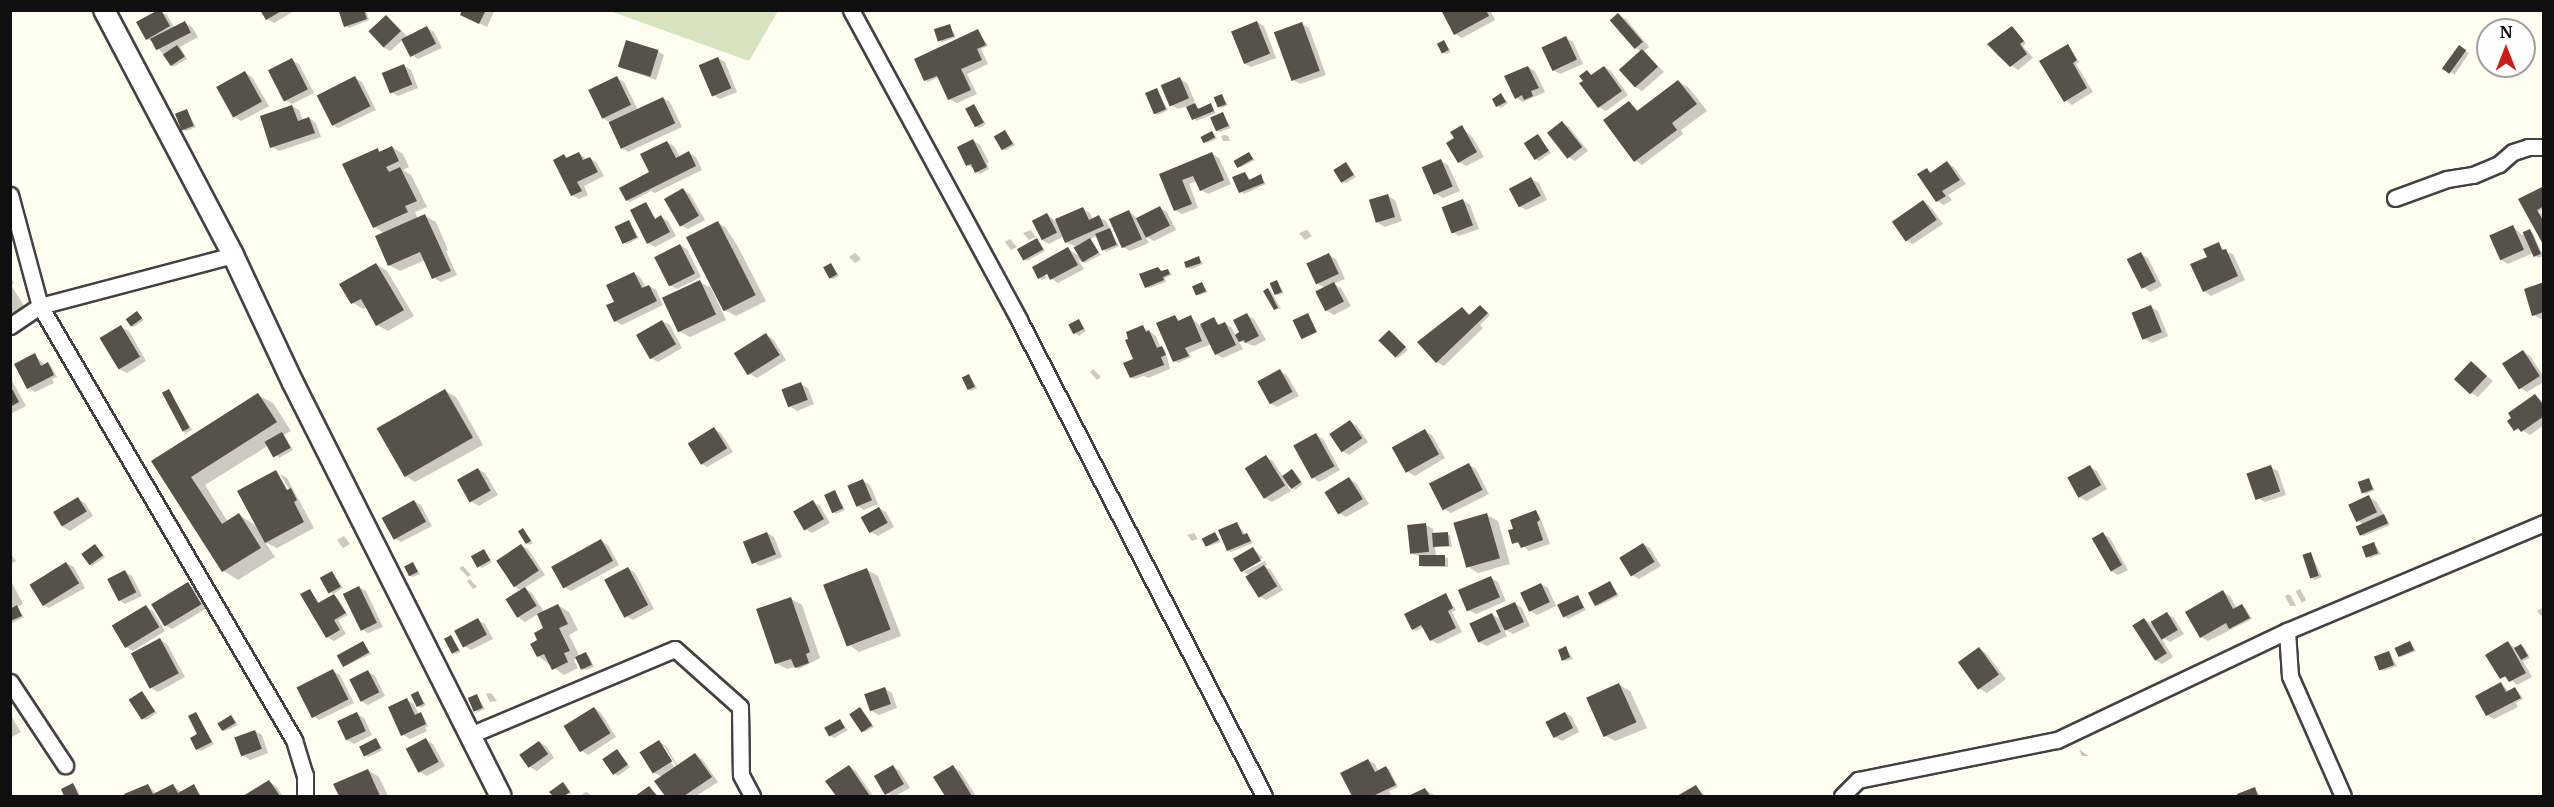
<!DOCTYPE html>
<html>
<head>
<meta charset="utf-8">
<style>
	body { margin:0 }
	#map { position:relative; width:2554px; height:807px; overflow:hidden; background:#fffdf0; font-family:Merriweather,serif }
	div>[style] { position:absolute }
	[style*='--x'] { left:calc(var(--x)*1px); top:calc(var(--y)*1px); width:calc(var(--w)*1px); rotate:calc(var(--a)*1deg) }
	.cemetery>* { inset:0; background:#d5e4be }
	.shadow>* { inset:0; background:#0003; transform-origin:0 0 }
	.building>* { inset:0; background:#58514a; transform-origin:0 0 }
	.roads { filter:drop-shadow(2px 0 #424242) drop-shadow(-2px 0 #424242) drop-shadow(0 2px #424242) drop-shadow(0 -2px #424242) }
	.minor>* { height:15px; margin:-7.5px; padding:0 7.5px; transform-origin:7.5px; border-radius:7.5px; background:#fff }
	.tertiary>* { height:20px; margin:-10px; padding:0 10px; transform-origin:10px; border-radius:10px; background:#fff }
	span { translate:-50% -50%; white-space:nowrap; text-align:center; line-height:1.15; -webkit-text-stroke:6px #fff; paint-order:stroke }
	.frame { position:absolute; inset:0; border:12px solid #0f0f0f; pointer-events:none }
	.north { position:absolute; left:2476px; top:18px; width:60px; height:60px; box-sizing:border-box; background:#fff; border:2px solid #9f9f9f; border-radius:50%; rotate:0deg; font-size:16px; font-weight:700; line-height:24px; text-align:center; color:#0f0f0f }
	.north::after { content:''; display:block; margin:auto; width:21px; height:27px; background:#cc1e19; clip-path:polygon(50% 0,100% 100%,50% 72%,0 100%) }
</style>
</head>
<body>
<div id="map">
	<div class="cemetery">
		<i style="clip-path:polygon(610px 11px,778px 11px,749px 61px)"></i>
	</div>
	<div class="shadow">
		<i style="clip-path:polygon(262px 10px,296px 10px,274px 23px,267px 19px)"></i>
		<i style="clip-path:polygon(348px 10px,366px 10px,369px 20px,349px 28px,346px 26px)"></i>
		<i style="clip-path:polygon(464px 10px,495px 10px,487px 27px,469px 18px)"></i>
		<i style="clip-path:polygon(1443px 10px,1490px 10px,1495px 20px,1462px 38px,1455px 34px)"></i>
		<i style="clip-path:polygon(160px 11px,167px 15px,175px 29px,185px 23px,192px 27px,198px 37px,180px 47px,187px 59px,173px 67px,154px 43px,147px 39px)"></i>
		<i style="clip-path:polygon(1619px 15px,1626px 19px,1649px 47px,1644px 51px,1664px 72px,1642px 91px,1635px 87px,1641px 51px,1636px 48px)"></i>
		<i style="clip-path:polygon(387px 16px,408px 37px,427px 28px,434px 32px,442px 48px,418px 59px,411px 55px,403px 40px,390px 51px,383px 47px)"></i>
		<i style="clip-path:polygon(1257px 22px,1264px 26px,1276px 58px,1251px 67px,1244px 63px)"></i>
		<i style="clip-path:polygon(1302px 24px,1309px 28px,1326px 75px,1300px 84px,1293px 80px)"></i>
		<i style="clip-path:polygon(949px 25px,956px 37px,943px 42px,940px 41px)"></i>
		<i style="clip-path:polygon(2012px 27px,2026px 43px,2023px 46px,2033px 58px,2018px 70px,1999px 57px,1989px 45px)"></i>
		<i style="clip-path:polygon(978px 31px,988px 46px,981px 49px,988px 64px,967px 74px,977px 94px,957px 103px,949px 99px,939px 77px,928px 82px,925px 80px)"></i>
		<i style="clip-path:polygon(1566px 38px,1573px 42px,1583px 64px,1560px 74px,1553px 70px)"></i>
		<i style="clip-path:polygon(1444px 42px,1451px 52px,1446px 54px,1443px 53px)"></i>
		<i style="clip-path:polygon(2068px 46px,2079px 62px,2076px 64px,2093px 92px,2072px 105px,2065px 100px)"></i>
		<i style="left:2460px;top:47px;width:11px;height:26px;rotate:34deg"></i>
		<i style="clip-path:polygon(657px 51px,664px 55px,656px 80px,619px 67px)"></i>
		<i style="clip-path:polygon(2524px 53px,2529px 56px,2524px 63px)"></i>
		<i style="clip-path:polygon(718px 58px,725px 62px,737px 92px,720px 99px,713px 95px)"></i>
		<i style="clip-path:polygon(292px 60px,299px 64px,314px 93px,292px 104px,285px 100px)"></i>
		<i style="clip-path:polygon(404px 66px,411px 70px,418px 88px,398px 96px,391px 92px)"></i>
		<i style="clip-path:polygon(1528px 67px,1535px 71px,1545px 92px,1523px 102px,1516px 98px)"></i>
		<i style="clip-path:polygon(1604px 67px,1611px 71px,1628px 95px,1606px 111px,1599px 107px,1587px 72px,1592px 76px)"></i>
		<i style="clip-path:polygon(245px 73px,252px 77px,269px 106px,241px 121px,234px 117px)"></i>
		<i style="clip-path:polygon(355px 78px,362px 82px,376px 110px,338px 128px,331px 124px)"></i>
		<i style="clip-path:polygon(617px 78px,624px 82px,638px 110px,663px 98px,670px 102px,682px 127px,628px 152px,621px 147px,609px 122px,603px 118px)"></i>
		<i style="clip-path:polygon(1180px 79px,1187px 83px,1195px 102px,1193px 103px,1200px 109px,1210px 105px,1216px 113px,1196px 121px,1187px 106px,1178px 109px,1171px 105px)"></i>
		<i style="clip-path:polygon(1678px 81px,1689px 88px,1707px 111px,1681px 130px,1683px 134px,1642px 165px,1635px 160px,1630px 103px,1639px 111px)"></i>
		<i style="clip-path:polygon(1157px 90px,1168px 110px,1158px 115px,1155px 113px)"></i>
		<i style="clip-path:polygon(1501px 95px,1508px 103px,1501px 108px,1498px 106px)"></i>
		<i style="clip-path:polygon(1222px 96px,1228px 105px,1222px 108px,1219px 106px)"></i>
		<i style="clip-path:polygon(292px 106px,299px 110px,303px 121px,309px 118px,316px 123px,321px 137px,279px 151px,272px 147px)"></i>
		<i style="clip-path:polygon(974px 106px,986px 124px,979px 128px,976px 126px)"></i>
		<i style="clip-path:polygon(187px 111px,196px 127px,186px 131px,183px 129px)"></i>
		<i style="clip-path:polygon(1222px 114px,1231px 128px,1220px 132px,1217px 131px)"></i>
		<i style="clip-path:polygon(1562px 123px,1569px 127px,1588px 151px,1575px 161px,1568px 157px,1550px 133px)"></i>
		<i style="clip-path:polygon(1462px 127px,1473px 138px,1484px 157px,1466px 166px,1459px 162px,1457px 139px)"></i>
		<i style="clip-path:polygon(1005px 132px,1015px 145px,1006px 150px,1003px 149px)"></i>
		<i style="clip-path:polygon(1212px 132px,1217px 139px,1207px 143px,1204px 141px)"></i>
		<i style="clip-path:polygon(1225px 135px,1228px 136px,1230px 141px,1223px 141px,1221px 136px)"></i>
		<i style="clip-path:polygon(1538px 136px,1551px 153px,1539px 161px,1536px 159px)"></i>
		<i style="clip-path:polygon(973px 140px,980px 145px,989px 162px,987px 163px,989px 169px,980px 174px,968px 165px)"></i>
		<i style="clip-path:polygon(667px 142px,674px 146px,680px 157px,689px 153px,696px 157px,702px 170px,655px 193px,651px 191px,630px 202px,627px 200px,651px 173px)"></i>
		<i style="clip-path:polygon(392px 147px,403px 154px,409px 167px,403px 170px,411px 175px,427px 207px,415px 212px,418px 219px,425px 216px,436px 222px,448px 250px,446px 251px,457px 275px,441px 282px,434px 278px,425px 260px,400px 271px,389px 265px,385px 234px,374px 227px,377px 150px,382px 152px)"></i>
		<i style="clip-path:polygon(579px 153px,587px 160px,590px 158px,597px 163px,604px 176px,584px 186px,588px 195px,579px 199px,572px 195px,564px 156px,568px 158px)"></i>
		<i style="clip-path:polygon(1249px 153px,1255px 160px,1241px 167px,1238px 166px)"></i>
		<i style="clip-path:polygon(1212px 154px,1219px 158px,1231px 184px,1208px 194px,1201px 190px,1197px 181px,1189px 184px,1198px 208px,1182px 214px,1175px 210px,1161px 175px)"></i>
		<i style="clip-path:polygon(1441px 161px,1448px 165px,1460px 191px,1443px 198px,1436px 194px)"></i>
		<i style="clip-path:polygon(1947px 163px,1954px 167px,1966px 184px,1948px 195px,1952px 200px,1944px 205px,1937px 201px,1927px 170px,1932px 173px)"></i>
		<i style="clip-path:polygon(1346px 164px,1356px 177px,1346px 183px,1342px 182px)"></i>
		<i style="clip-path:polygon(1245px 173px,1251px 180px,1261px 176px,1266px 184px,1244px 194px,1241px 192px)"></i>
		<i style="clip-path:polygon(1531px 179px,1539px 183px,1547px 200px,1526px 210px,1519px 206px)"></i>
		<i style="clip-path:polygon(2544px 187px,2544px 209px,2538px 212px,2544px 215px,2544px 243px,2520px 200px)"></i>
		<i style="clip-path:polygon(683px 190px,690px 194px,705px 220px,688px 229px,680px 225px)"></i>
		<i style="clip-path:polygon(1388px 196px,1395px 200px,1402px 221px,1385px 227px,1378px 223px)"></i>
		<i style="clip-path:polygon(1463px 200px,1470px 205px,1479px 229px,1459px 236px,1452px 232px)"></i>
		<i style="clip-path:polygon(1923px 201px,1930px 206px,1943px 224px,1913px 244px,1906px 240px)"></i>
		<i style="clip-path:polygon(646px 204px,656px 220px,661px 217px,668px 221px,676px 236px,655px 247px,648px 243px)"></i>
		<i style="clip-path:polygon(1160px 208px,1167px 212px,1176px 230px,1154px 241px,1145px 236px,1149px 243px,1130px 251px,1123px 247px,1129px 211px,1138px 219px)"></i>
		<i style="clip-path:polygon(1083px 209px,1090px 213px,1093px 220px,1099px 217px,1106px 221px,1119px 246px,1106px 252px,1097px 236px,1090px 239px,1101px 255px,1085px 263px,1078px 259px,1084px 269px,1058px 283px,1048px 276px,1048px 273px,1043px 273px,1047px 277px,1042px 280px,1039px 278px,1034px 267px,1068px 249px,1079px 256px,1074px 246px,1066px 242px,1064px 236px,1049px 244px,1042px 240px,1033px 221px,1047px 214px,1055px 221px)"></i>
		<i style="clip-path:polygon(629px 222px,639px 238px,627px 244px,624px 242px)"></i>
		<i style="clip-path:polygon(718px 223px,725px 227px,737px 245px,766px 301px,736px 316px,725px 310px)"></i>
		<i style="clip-path:polygon(2513px 226px,2522px 235px,2530px 231px,2533px 233px,2543px 256px,2538px 258px,2533px 253px,2508px 264px,2501px 260px)"></i>
		<i style="clip-path:polygon(1031px 230px,1036px 237px,1029px 240px,1023px 233px)"></i>
		<i style="clip-path:polygon(1307px 230px,1312px 236px,1305px 240px,1299px 233px)"></i>
		<i style="clip-path:polygon(1010px 239px,1017px 247px,1011px 250px,1005px 242px)"></i>
		<i style="clip-path:polygon(1037px 240px,1045px 251px,1027px 261px,1024px 259px)"></i>
		<i style="clip-path:polygon(2219px 244px,2224px 251px,2233px 254px,2245px 280px,2211px 296px,2204px 291px,2210px 257px)"></i>
		<i style="clip-path:polygon(680px 245px,687px 249px,701px 277px,677px 289px,669px 285px)"></i>
		<i style="clip-path:polygon(855px 253px,861px 259px,855px 263px,849px 257px)"></i>
		<i style="clip-path:polygon(2141px 254px,2148px 258px,2162px 286px,2150px 292px,2143px 287px)"></i>
		<i style="clip-path:polygon(1329px 255px,1336px 259px,1345px 279px,1334px 284px,1341px 288px,1351px 306px,1334px 315px,1327px 311px,1325px 288px,1318px 284px)"></i>
		<i style="clip-path:polygon(1199px 258px,1203px 264px,1191px 269px,1188px 267px)"></i>
		<i style="clip-path:polygon(376px 264px,387px 271px,414px 316px,388px 331px,377px 325px,367px 307px,363px 309px,353px 303px)"></i>
		<i style="clip-path:polygon(831px 265px,839px 276px,833px 279px,830px 278px)"></i>
		<i style="clip-path:polygon(1158px 268px,1162px 272px,1168px 270px,1172px 275px,1165px 278px,1166px 282px,1149px 288px,1146px 287px)"></i>
		<i style="clip-path:polygon(634px 273px,641px 278px,646px 288px,649px 286px,656px 290px,663px 305px,622px 325px,615px 321px,616px 303px)"></i>
		<i style="clip-path:polygon(10px 277px,14px 283px,11px 285px,26px 309px,10px 318px)"></i>
		<i style="clip-path:polygon(700px 282px,711px 288px,726px 320px,690px 337px,679px 331px)"></i>
		<i style="clip-path:polygon(1277px 282px,1284px 293px,1279px 295px,1276px 294px)"></i>
		<i style="clip-path:polygon(1202px 284px,1208px 292px,1200px 295px,1197px 294px)"></i>
		<i style="clip-path:polygon(2544px 284px,2544px 318px,2541px 319px,2533px 315px)"></i>
		<i style="clip-path:polygon(1268px 290px,1271px 291px,1281px 309px,1275px 309px)"></i>
		<i style="clip-path:polygon(1481px 307px,1490px 315px,1480px 325px,1483px 328px,1444px 366px,1437px 362px,1462px 309px,1471px 315px)"></i>
		<i style="clip-path:polygon(2151px 307px,2158px 311px,2168px 336px,2152px 343px,2145px 339px)"></i>
		<i style="clip-path:polygon(137px 313px,144px 320px,134px 327px,131px 326px)"></i>
		<i style="clip-path:polygon(1247px 315px,1254px 319px,1266px 340px,1254px 346px,1238px 340px,1243px 349px,1223px 358px,1216px 354px,1211px 344px,1189px 353px,1191px 357px,1178px 363px,1175px 361px,1175px 316px,1180px 322px,1191px 317px,1200px 326px,1214px 319px,1220px 326px,1225px 323px,1232px 328px,1236px 336px,1239px 334px)"></i>
		<i style="clip-path:polygon(662px 321px,670px 325px,682px 348px,658px 362px,651px 358px)"></i>
		<i style="clip-path:polygon(1079px 321px,1086px 331px,1079px 336px,1076px 334px)"></i>
		<i style="clip-path:polygon(121px 327px,129px 331px,146px 361px,127px 373px,119px 369px)"></i>
		<i style="clip-path:polygon(1143px 327px,1156px 336px,1161px 348px,1165px 350px,1170px 369px,1148px 378px,1144px 376px,1134px 379px,1131px 377px)"></i>
		<i style="clip-path:polygon(1392px 333px,1408px 350px,1398px 358px,1395px 356px)"></i>
		<i style="clip-path:polygon(766px 335px,773px 339px,786px 360px,757px 378px,750px 374px)"></i>
		<i style="clip-path:polygon(2523px 352px,2530px 356px,2544px 377px,2544px 382px,2527px 392px,2520px 388px,2504px 364px)"></i>
		<i style="clip-path:polygon(34px 355px,45px 365px,51px 366px,57px 377px,52px 379px,54px 383px,35px 392px,28px 388px,16px 365px)"></i>
		<i style="clip-path:polygon(2471px 363px,2493px 381px,2478px 397px,2471px 393px)"></i>
		<i style="clip-path:polygon(1093px 369px,1101px 377px,1097px 380px,1090px 372px)"></i>
		<i style="clip-path:polygon(1280px 371px,1287px 375px,1299px 396px,1277px 407px,1270px 403px,1259px 382px)"></i>
		<i style="clip-path:polygon(969px 375px,977px 388px,971px 391px,968px 389px)"></i>
		<i style="clip-path:polygon(10px 377px,26px 406px,10px 414px)"></i>
		<i style="clip-path:polygon(801px 384px,808px 388px,814px 404px,797px 411px,790px 406px)"></i>
		<i style="clip-path:polygon(169px 391px,192px 430px,186px 433px,183px 431px)"></i>
		<i style="clip-path:polygon(445px 391px,456px 397px,483px 445px,415px 482px,404px 475px,378px 427px)"></i>
		<i style="clip-path:polygon(258px 395px,273px 403px,291px 431px,284px 435px,293px 450px,279px 458px,269px 445px,205px 485px,228px 522px,239px 515px,257px 526px,276px 471px,286px 491px,290px 491px,280px 474px,287px 478px,314px 528px,277px 548px,265px 542px,275px 557px,238px 580px,224px 571px,153px 462px)"></i>
		<i style="clip-path:polygon(2535px 396px,2544px 402px,2544px 425px,2530px 435px,2521px 429px,2515px 430px)"></i>
		<i style="clip-path:polygon(1350px 421px,1357px 426px,1368px 442px,1349px 455px,1342px 451px)"></i>
		<i style="clip-path:polygon(714px 429px,721px 433px,733px 452px,707px 467px,700px 463px)"></i>
		<i style="clip-path:polygon(1425px 431px,1432px 435px,1445px 458px,1415px 476px,1408px 472px)"></i>
		<i style="clip-path:polygon(1316px 435px,1323px 439px,1340px 470px,1319px 482px,1312px 477px)"></i>
		<i style="clip-path:polygon(1266px 457px,1273px 461px,1283px 477px,1292px 471px,1303px 484px,1295px 490px,1287px 485px,1291px 491px,1272px 502px,1265px 498px)"></i>
		<i style="clip-path:polygon(1469px 465px,1476px 469px,1489px 494px,1451px 513px,1444px 509px)"></i>
		<i style="clip-path:polygon(2090px 467px,2097px 471px,2107px 489px,2087px 501px,2079px 497px)"></i>
		<i style="clip-path:polygon(2270px 467px,2278px 471px,2286px 495px,2265px 502px,2258px 498px)"></i>
		<i style="clip-path:polygon(478px 469px,485px 473px,498px 495px,479px 506px,472px 502px)"></i>
		<i style="clip-path:polygon(1349px 479px,1356px 483px,1369px 504px,1346px 517px,1339px 513px)"></i>
		<i style="clip-path:polygon(2368px 480px,2375px 490px,2366px 494px,2363px 492px)"></i>
		<i style="clip-path:polygon(863px 481px,870px 485px,878px 504px,864px 510px,857px 506px)"></i>
		<i style="clip-path:polygon(835px 492px,845px 510px,836px 514px,833px 512px)"></i>
		<i style="clip-path:polygon(2368px 497px,2376px 501px,2390px 525px,2364px 536px,2361px 535px,2364px 525px,2358px 521px)"></i>
		<i style="clip-path:polygon(78px 499px,85px 503px,93px 516px,70px 531px,63px 527px)"></i>
		<i style="clip-path:polygon(414px 501px,421px 505px,432px 526px,401px 542px,394px 538px)"></i>
		<i style="clip-path:polygon(813px 502px,820px 506px,830px 523px,812px 533px,805px 529px)"></i>
		<i style="clip-path:polygon(879px 508px,886px 512px,894px 527px,878px 536px,871px 532px,862px 518px)"></i>
		<i style="clip-path:polygon(1536px 512px,1539px 514px,1550px 544px,1529px 551px,1520px 543px,1514px 543px)"></i>
		<i style="clip-path:polygon(1487px 515px,1498px 521px,1510px 564px,1478px 573px,1467px 566px)"></i>
		<i style="clip-path:polygon(1237px 524px,1253px 543px,1231px 552px,1228px 550px)"></i>
		<i style="clip-path:polygon(1426px 525px,1433px 529px,1434px 535px,1450px 535px,1452px 547px,1435px 546px,1436px 556px,1448px 558px,1448px 567px,1424px 567px,1421px 566px,1421px 557px,1411px 553px)"></i>
		<i style="clip-path:polygon(523px 529px,533px 543px,530px 545px,527px 543px)"></i>
		<i style="clip-path:polygon(767px 533px,774px 537px,782px 557px,760px 566px,753px 562px)"></i>
		<i style="clip-path:polygon(1194px 533px,1198px 539px,1192px 541px,1187px 535px)"></i>
		<i style="clip-path:polygon(1215px 533px,1221px 542px,1209px 546px,1206px 545px)"></i>
		<i style="clip-path:polygon(2103px 534px,2110px 538px,2128px 570px,2118px 575px,2111px 571px)"></i>
		<i style="clip-path:polygon(344px 536px,350px 544px,343px 548px,337px 540px)"></i>
		<i style="clip-path:polygon(601px 541px,608px 545px,619px 565px,571px 591px,564px 587px)"></i>
		<i style="clip-path:polygon(2374px 543px,2381px 554px,2370px 558px,2367px 556px)"></i>
		<i style="clip-path:polygon(1643px 544px,1650px 548px,1661px 566px,1639px 579px,1632px 575px)"></i>
		<i style="clip-path:polygon(521px 545px,528px 549px,545px 575px,524px 588px,532px 593px,544px 612px,558px 605px,569px 612px,578px 630px,569px 635px,580px 657px,589px 656px,594px 667px,585px 670px,577px 658px,574px 660px,578px 668px,564px 675px,538px 656px,540px 641px,545px 629px,538px 614px,525px 622px,518px 617px,522px 591px,514px 586px)"></i>
		<i style="clip-path:polygon(95px 546px,105px 557px,92px 566px,89px 564px)"></i>
		<i style="clip-path:polygon(1253px 548px,1263px 558px,1243px 568px,1243px 572px,1241px 570px)"></i>
		<i style="clip-path:polygon(484px 551px,492px 562px,482px 568px,479px 566px)"></i>
		<i style="clip-path:polygon(10px 553px,16px 561px,10px 564px)"></i>
		<i style="clip-path:polygon(2311px 554px,2322px 577px,2315px 580px,2312px 578px)"></i>
		<i style="clip-path:polygon(1265px 561px,1267px 565px,1264px 566px,1271px 570px,1283px 590px,1266px 600px,1259px 596px,1249px 575px,1243px 572px)"></i>
		<i style="clip-path:polygon(66px 563px,74px 567px,85px 588px,49px 608px,41px 604px)"></i>
		<i style="clip-path:polygon(412px 563px,420px 574px,413px 577px,410px 576px)"></i>
		<i style="clip-path:polygon(463px 566px,471px 575px,468px 577px,477px 587px,473px 589px,467px 581px,470px 579px,459px 568px)"></i>
		<i style="clip-path:polygon(628px 568px,635px 573px,654px 609px,633px 620px,626px 616px)"></i>
		<i style="clip-path:polygon(867px 570px,878px 576px,901px 636px,859px 652px,849px 645px)"></i>
		<i style="clip-path:polygon(125px 572px,132px 576px,142px 596px,125px 604px,118px 599px)"></i>
		<i style="clip-path:polygon(332px 572px,343px 588px,333px 594px,330px 592px)"></i>
		<i style="clip-path:polygon(1491px 578px,1498px 582px,1506px 601px,1476px 614px,1468px 610px)"></i>
		<i style="clip-path:polygon(10px 579px,23px 604px,17px 607px,24px 617px,10px 624px)"></i>
		<i style="clip-path:polygon(1610px 582px,1619px 596px,1598px 606px,1595px 604px)"></i>
		<i style="clip-path:polygon(188px 584px,195px 588px,207px 608px,172px 629px,165px 625px)"></i>
		<i style="clip-path:polygon(1541px 584px,1548px 588px,1556px 606px,1537px 615px,1530px 611px)"></i>
		<i style="clip-path:polygon(359px 587px,366px 591px,383px 627px,368px 633px,361px 629px)"></i>
		<i style="left:2300px;top:589px;width:13px;height:5px;rotate:61deg"></i>
		<i style="clip-path:polygon(310px 590px,320px 604px,334px 596px,337px 597px,348px 615px,338px 620px,346px 634px,334px 641px,327px 637px)"></i>
		<i style="clip-path:polygon(2223px 592px,2230px 596px,2237px 609px,2242px 606px,2245px 608px,2252px 619px,2208px 641px,2201px 637px)"></i>
		<i style="clip-path:polygon(2288px 594px,2291px 596px,2296px 606px,2290px 606px,2285px 596px)"></i>
		<i style="clip-path:polygon(1446px 595px,1456px 610px,1452px 612px,1462px 632px,1438px 644px,1431px 640px,1423px 627px,1416px 631px,1413px 629px)"></i>
		<i style="clip-path:polygon(1578px 597px,1586px 610px,1568px 619px,1565px 617px)"></i>
		<i style="clip-path:polygon(791px 599px,802px 605px,820px 658px,799px 669px,795px 667px,787px 669px,776px 663px)"></i>
		<i style="clip-path:polygon(1514px 603px,1522px 608px,1530px 626px,1513px 634px,1503px 628px,1507px 636px,1487px 646px,1479px 642px,1491px 614px,1502px 620px)"></i>
		<i style="clip-path:polygon(146px 607px,153px 611px,165px 631px,133px 651px,126px 647px)"></i>
		<i style="clip-path:polygon(2544px 607px,2544px 619px,2537px 611px)"></i>
		<i style="clip-path:polygon(2167px 614px,2174px 618px,2184px 634px,2170px 642px,2160px 636px,2173px 657px,2162px 664px,2155px 660px,2144px 620px,2156px 626px)"></i>
		<i style="clip-path:polygon(478px 620px,485px 624px,493px 639px,471px 650px,464px 646px)"></i>
		<i style="clip-path:polygon(451px 636px,461px 652px,456px 654px,453px 653px)"></i>
		<i style="clip-path:polygon(160px 640px,167px 644px,185px 677px,158px 692px,151px 688px)"></i>
		<i style="clip-path:polygon(2410px 642px,2416px 651px,2401px 657px,2398px 655px)"></i>
		<i style="clip-path:polygon(363px 643px,371px 654px,346px 666px,343px 664px)"></i>
		<i style="clip-path:polygon(2508px 643px,2516px 649px,2521px 646px,2524px 647px,2530px 658px,2523px 661px,2532px 677px,2517px 685px,2508px 677px,2501px 678px)"></i>
		<i style="clip-path:polygon(1566px 648px,1573px 659px,1566px 661px,1563px 660px)"></i>
		<i style="clip-path:polygon(1979px 649px,1986px 653px,2006px 679px,1987px 693px,1980px 689px)"></i>
		<i style="clip-path:polygon(2389px 652px,2397px 666px,2383px 671px,2380px 669px)"></i>
		<i style="clip-path:polygon(333px 671px,340px 675px,354px 703px,319px 720px,312px 715px)"></i>
		<i style="clip-path:polygon(368px 672px,375px 676px,385px 696px,368px 705px,361px 701px)"></i>
		<i style="clip-path:polygon(2501px 684px,2510px 692px,2518px 691px,2523px 699px,2516px 703px,2518px 707px,2494px 719px,2487px 715px)"></i>
		<i style="clip-path:polygon(1619px 685px,1630px 691px,1647px 728px,1615px 741px,1604px 735px)"></i>
		<i style="clip-path:polygon(885px 689px,892px 693px,897px 708px,879px 715px,872px 711px)"></i>
		<i style="clip-path:polygon(142px 693px,157px 713px,146px 720px,142px 718px)"></i>
		<i style="clip-path:polygon(418px 693px,426px 705px,421px 708px,418px 706px)"></i>
		<i style="clip-path:polygon(489px 693px,492px 694px,497px 701px,490px 702px,486px 694px)"></i>
		<i style="clip-path:polygon(477px 696px,485px 709px,478px 712px,475px 710px)"></i>
		<i style="clip-path:polygon(407px 700px,414px 704px,419px 715px,423px 716px,428px 726px,425px 728px,427px 731px,410px 739px,403px 735px)"></i>
		<i style="clip-path:polygon(594px 708px,601px 713px,616px 737px,588px 755px,581px 750px)"></i>
		<i style="clip-path:polygon(860px 708px,874px 727px,865px 732px,862px 731px)"></i>
		<i style="clip-path:polygon(1565px 713px,1572px 717px,1579px 732px,1562px 741px,1555px 737px)"></i>
		<i style="clip-path:polygon(10px 714px,21px 732px,10px 738px)"></i>
		<i style="clip-path:polygon(196px 714px,214px 744px,201px 751px,197px 749px,199px 735px)"></i>
		<i style="clip-path:polygon(357px 714px,364px 718px,372px 735px,354px 744px,347px 740px)"></i>
		<i style="clip-path:polygon(231px 716px,238px 725px,225px 731px,222px 730px)"></i>
		<i style="clip-path:polygon(840px 721px,848px 730px,834px 738px,831px 736px)"></i>
		<i style="clip-path:polygon(255px 731px,262px 735px,268px 753px,250px 760px,243px 755px)"></i>
		<i style="clip-path:polygon(376px 740px,383px 750px,368px 757px,365px 755px)"></i>
		<i style="clip-path:polygon(426px 740px,433px 744px,445px 766px,427px 776px,420px 772px)"></i>
		<i style="clip-path:polygon(539px 742px,546px 746px,554px 758px,537px 771px,530px 767px)"></i>
		<i style="clip-path:polygon(evenodd,659px 742px,666px 746px,678px 766px,695px 755px,702px 759px,718px 782px,696px 796px,667px 796px,656px 782px,662px 777px,653px 772px,659px 742px,660px 746px,664px 746px,677px 767px,675px 768px,660px 746px)"></i>
		<i style="clip-path:polygon(2079px 749px,2089px 756px,2082px 756px)"></i>
		<i style="clip-path:polygon(617px 751px,630px 767px,618px 776px,615px 774px)"></i>
		<i style="clip-path:polygon(1368px 760px,1375px 764px,1379px 772px,1386px 768px,1389px 769px,1398px 787px,1389px 791px,1391px 795px,1354px 796px,1342px 774px)"></i>
		<i style="clip-path:polygon(849px 766px,856px 771px,873px 796px,838px 796px,827px 781px)"></i>
		<i style="clip-path:polygon(893px 767px,900px 771px,910px 788px,895px 796px,886px 793px)"></i>
		<i style="clip-path:polygon(953px 767px,960px 771px,976px 796px,947px 796px,935px 778px)"></i>
		<i style="clip-path:polygon(368px 770px,379px 777px,388px 796px,341px 796px,335px 785px)"></i>
		<i style="clip-path:polygon(269px 782px,276px 786px,283px 796px,245px 796px)"></i>
		<i style="clip-path:polygon(563px 784px,572px 794px,555px 796px,552px 792px)"></i>
		<i style="clip-path:polygon(73px 785px,76px 787px,80px 796px,66px 796px,63px 790px)"></i>
		<i style="clip-path:polygon(148px 785px,157px 794px,173px 786px,182px 792px,194px 786px,201px 796px,127px 796px,126px 794px)"></i>
		<i style="clip-path:polygon(1696px 787px,1706px 796px,1679px 796px)"></i>
		<i style="clip-path:polygon(649px 788px,659px 796px,638px 796px)"></i>
		<i style="clip-path:polygon(2255px 789px,2260px 796px,2240px 796px,2239px 795px)"></i>
		<i style="clip-path:polygon(1425px 790px,1436px 796px,1411px 796px)"></i>
		<i style="clip-path:polygon(586px 792px,593px 796px,580px 796px)"></i>
	</div>
	<div class="building">
		<i style="clip-path:polygon(158px 10px,161px 10px,170px 26px,146px 40px,136px 22px)"></i>
		<i style="clip-path:polygon(260px 10px,283px 10px,266px 20px)"></i>
		<i style="clip-path:polygon(344px 10px,364px 10px,367px 19px,344px 27px,339px 12px)"></i>
		<i style="clip-path:polygon(462px 10px,486px 10px,479px 24px,460px 15px)"></i>
		<i style="clip-path:polygon(1441px 10px,1486px 10px,1489px 16px,1454px 35px)"></i>
		<i style="left:1618px;top:13px;width:38px;height:11px;rotate:49deg"></i>
		<i style="left:386px;top:15px;width:22px;height:24px;rotate:47deg"></i>
		<i style="left:185px;top:21px;width:13px;height:39px;rotate:63deg"></i>
		<i style="left:1257px;top:21px;width:35px;height:28px;rotate:68deg"></i>
		<i style="left:1302px;top:22px;width:52px;height:30px;rotate:70deg"></i>
		<i style="left:950px;top:24px;width:13px;height:17px;rotate:72deg"></i>
		<i style="left:427px;top:26px;width:20px;height:29px;rotate:63deg"></i>
		<i style="clip-path:polygon(2012px 26px,2024px 41px,2020px 44px,2027px 54px,2010px 67px,1987px 44px)"></i>
		<i style="clip-path:polygon(978px 29px,986px 45px,977px 49px,982px 60px,961px 69px,971px 90px,948px 100px,937px 76px,924px 81px,914px 59px)"></i>
		<i style="left:1566px;top:36px;width:26px;height:27px;rotate:65deg"></i>
		<i style="left:626px;top:40px;width:34px;height:28px;rotate:17deg"></i>
		<i style="left:1444px;top:40px;width:11px;height:8px;rotate:63deg"></i>
		<i style="clip-path:polygon(2068px 44px,2077px 60px,2073px 63px,2087px 88px,2064px 102px,2039px 61px)"></i>
		<i style="left:177px;top:45px;width:14px;height:17px;rotate:56deg"></i>
		<i style="left:2459px;top:45px;width:9px;height:29px;rotate:36deg"></i>
		<i style="left:1642px;top:49px;width:24px;height:31px;rotate:48deg"></i>
		<i style="left:718px;top:57px;width:34px;height:21px;rotate:67deg"></i>
		<i style="left:292px;top:58px;width:35px;height:27px;rotate:63deg"></i>
		<i style="left:404px;top:64px;width:22px;height:24px;rotate:68deg"></i>
		<i style="clip-path:polygon(1528px 66px,1539px 88px,1531px 91px,1533px 96px,1524px 100px,1522px 95px,1515px 99px,1504px 76px)"></i>
		<i style="clip-path:polygon(1604px 66px,1622px 91px,1598px 108px,1579px 83px,1583px 81px,1579px 76px,1587px 70px,1591px 75px)"></i>
		<i style="left:245px;top:71px;width:35px;height:33px;rotate:61deg"></i>
		<i style="left:355px;top:76px;width:34px;height:43px;rotate:63deg"></i>
		<i style="left:617px;top:76px;width:32px;height:32px;rotate:64deg"></i>
		<i style="left:1180px;top:77px;width:23px;height:21px;rotate:67deg"></i>
		<i style="clip-path:polygon(1678px 80px,1697px 104px,1672px 123px,1677px 130px,1634px 162px,1603px 120px,1629px 101px,1637px 111px)"></i>
		<i style="left:1157px;top:88px;width:23px;height:13px;rotate:67deg"></i>
		<i style="clip-path:polygon(1501px 93px,1506px 102px,1496px 107px,1492px 99px)"></i>
		<i style="left:1222px;top:94px;width:11px;height:9px;rotate:68deg"></i>
		<i style="left:663px;top:97px;width:29px;height:60px;rotate:65deg"></i>
		<i style="clip-path:polygon(1195px 103px,1198px 109px,1211px 103px,1214px 111px,1192px 120px,1186px 107px)"></i>
		<i style="left:974px;top:104px;width:21px;height:10px;rotate:62deg"></i>
		<i style="clip-path:polygon(292px 105px,298px 121px,309px 117px,315px 133px,270px 148px,260px 116px)"></i>
		<i style="left:187px;top:109px;width:18px;height:13px;rotate:68deg"></i>
		<i style="left:1223px;top:112px;width:15px;height:14px;rotate:67deg"></i>
		<i style="left:1562px;top:121px;width:33px;height:19px;rotate:52deg"></i>
		<i style="clip-path:polygon(1462px 125px,1477px 152px,1458px 163px,1446px 143px,1454px 138px,1450px 132px)"></i>
		<i style="left:1005px;top:130px;width:16px;height:13px;rotate:60deg"></i>
		<i style="left:1212px;top:131px;width:7px;height:13px;rotate:63deg"></i>
		<i style="left:1538px;top:134px;width:20px;height:17px;rotate:57deg"></i>
		<i style="clip-path:polygon(973px 139px,987px 167px,975px 173px,971px 164px,966px 166px,957px 147px)"></i>
		<i style="clip-path:polygon(667px 141px,676px 158px,689px 151px,696px 166px,626px 201px,619px 188px,649px 172px,640px 154px)"></i>
		<i style="clip-path:polygon(392px 146px,399px 161px,386px 167px,389px 172px,400px 167px,417px 201px,405px 206px,408px 212px,373px 228px,342px 164px,378px 148px,379px 152px)"></i>
		<i style="clip-path:polygon(579px 152px,583px 160px,590px 157px,598px 172px,577px 182px,582px 191px,571px 196px,553px 160px,564px 154px,566px 158px)"></i>
		<i style="clip-path:polygon(1212px 152px,1224px 180px,1200px 191px,1193px 176px,1182px 180px,1192px 204px,1174px 211px,1159px 174px)"></i>
		<i style="left:1249px;top:152px;width:8px;height:18px;rotate:60deg"></i>
		<i style="left:1441px;top:159px;width:30px;height:21px;rotate:67deg"></i>
		<i style="clip-path:polygon(1947px 161px,1960px 180px,1942px 191px,1946px 196px,1936px 202px,1917px 174px,1927px 168px,1930px 173px)"></i>
		<i style="left:1346px;top:162px;width:15px;height:15px;rotate:58deg"></i>
		<i style="clip-path:polygon(1245px 172px,1249px 180px,1261px 174px,1264px 183px,1239px 193px,1232px 177px)"></i>
		<i style="left:1531px;top:177px;width:21px;height:25px;rotate:62deg"></i>
		<i style="clip-path:polygon(2544px 186px,2544px 206px,2537px 210px,2544px 222px,2544px 246px,2518px 199px)"></i>
		<i style="left:683px;top:188px;width:32px;height:22px;rotate:60deg"></i>
		<i style="left:1388px;top:194px;width:24px;height:20px;rotate:73deg"></i>
		<i style="left:1463px;top:199px;width:28px;height:23px;rotate:69deg"></i>
		<i style="left:1923px;top:200px;width:24px;height:38px;rotate:55deg"></i>
		<i style="clip-path:polygon(646px 202px,655px 219px,661px 215px,670px 232px,647px 244px,630px 210px)"></i>
		<i style="left:1160px;top:206px;width:22px;height:27px;rotate:63deg"></i>
		<i style="clip-path:polygon(1083px 207px,1089px 220px,1099px 215px,1104px 226px,1065px 243px,1055px 219px)"></i>
		<i style="left:1129px;top:210px;width:32px;height:22px;rotate:66deg"></i>
		<i style="left:1047px;top:213px;width:22px;height:17px;rotate:63deg"></i>
		<i style="clip-path:polygon(425px 214px,451px 271px,432px 279px,420px 252px,388px 266px,375px 236px)"></i>
		<i style="left:629px;top:220px;width:19px;height:16px;rotate:65deg"></i>
		<i style="left:718px;top:221px;width:83px;height:36px;rotate:63deg"></i>
		<i style="left:2513px;top:225px;width:27px;height:26px;rotate:66deg"></i>
		<i style="left:1110px;top:228px;width:18px;height:16px;rotate:68deg"></i>
		<i style="left:2530px;top:229px;width:27px;height:8px;rotate:66deg"></i>
		<i style="left:1037px;top:238px;width:13px;height:23px;rotate:61deg"></i>
		<i style="left:1090px;top:238px;width:17px;height:19px;rotate:59deg"></i>
		<i style="clip-path:polygon(2219px 242px,2222px 250px,2226px 249px,2238px 276px,2203px 292px,2190px 264px,2207px 257px,2203px 249px)"></i>
		<i style="left:680px;top:244px;width:33px;height:29px;rotate:63deg"></i>
		<i style="clip-path:polygon(1068px 247px,1078px 265px,1050px 280px,1047px 274px,1038px 279px,1032px 267px)"></i>
		<i style="left:2141px;top:252px;width:33px;height:16px;rotate:63deg"></i>
		<i style="left:1329px;top:253px;width:23px;height:25px;rotate:65deg"></i>
		<i style="clip-path:polygon(1199px 256px,1201px 263px,1186px 268px,1184px 262px)"></i>
		<i style="clip-path:polygon(376px 263px,404px 310px,376px 326px,361px 299px,351px 304px,339px 284px)"></i>
		<i style="left:831px;top:263px;width:13px;height:9px;rotate:61deg"></i>
		<i style="clip-path:polygon(1158px 267px,1161px 271px,1168px 269px,1170px 274px,1163px 277px,1164px 280px,1145px 288px,1139px 274px)"></i>
		<i style="clip-path:polygon(634px 272px,642px 288px,649px 285px,657px 301px,614px 322px,606px 305px,614px 302px,606px 285px)"></i>
		<i style="left:700px;top:280px;width:38px;height:42px;rotate:65deg"></i>
		<i style="left:1277px;top:280px;width:13px;height:8px;rotate:67deg"></i>
		<i style="left:1202px;top:282px;width:10px;height:11px;rotate:66deg"></i>
		<i style="left:1334px;top:282px;width:22px;height:21px;rotate:63deg"></i>
		<i style="clip-path:polygon(2544px 282px,2544px 312px,2532px 316px,2524px 289px)"></i>
		<i style="clip-path:polygon(1268px 288px,1278px 308px,1274px 310px,1263px 291px)"></i>
		<i style="clip-path:polygon(1480px 305px,1488px 313px,1436px 363px,1417px 342px,1462px 307px,1469px 315px)"></i>
		<i style="left:2151px;top:305px;width:29px;height:21px;rotate:68deg"></i>
		<i style="left:137px;top:311px;width:9px;height:14px;rotate:54deg"></i>
		<i style="clip-path:polygon(1247px 313px,1259px 336px,1245px 343px,1244px 340px,1239px 342px,1235px 335px,1239px 332px,1233px 320px)"></i>
		<i style="left:1308px;top:313px;width:21px;height:17px;rotate:65deg"></i>
		<i style="clip-path:polygon(1175px 315px,1178px 321px,1191px 315px,1202px 341px,1185px 348px,1189px 356px,1173px 362px,1156px 323px)"></i>
		<i style="clip-path:polygon(1214px 317px,1218px 325px,1225px 322px,1236px 345px,1215px 355px,1200px 324px)"></i>
		<i style="left:1079px;top:319px;width:11px;height:12px;rotate:63deg"></i>
		<i style="left:662px;top:320px;width:28px;height:30px;rotate:60deg"></i>
		<i style="left:121px;top:325px;width:37px;height:25px;rotate:59deg"></i>
		<i style="clip-path:polygon(1143px 325px,1146px 332px,1149px 330px,1157px 348px,1162px 346px,1166px 355px,1161px 357px,1164px 365px,1130px 378px,1123px 363px,1133px 359px,1125px 340px,1128px 339px,1126px 332px)"></i>
		<i style="left:1389px;top:330px;width:24px;height:15px;rotate:45deg"></i>
		<i style="left:766px;top:333px;width:26px;height:38px;rotate:58deg"></i>
		<i style="left:2523px;top:350px;width:31px;height:25px;rotate:57deg"></i>
		<i style="clip-path:polygon(35px 353px,41px 366px,48px 362px,54px 375px,27px 389px,14px 364px)"></i>
		<i style="left:2471px;top:361px;width:22px;height:25px;rotate:43deg"></i>
		<i style="left:1280px;top:369px;width:26px;height:26px;rotate:61deg"></i>
		<i style="left:969px;top:374px;width:14px;height:8px;rotate:65deg"></i>
		<i style="left:801px;top:382px;width:19px;height:21px;rotate:69deg"></i>
		<i style="clip-path:polygon(10px 385px,19px 402px,10px 407px)"></i>
		<i style="left:169px;top:389px;width:44px;height:8px;rotate:62deg"></i>
		<i style="left:445px;top:389px;width:56px;height:79px;rotate:60deg"></i>
		<i style="clip-path:polygon(258px 393px,277px 422px,191px 477px,222px 524px,239px 513px,261px 548px,222px 572px,151px 461px)"></i>
		<i style="clip-path:polygon(2535px 394px,2544px 406px,2544px 416px,2521px 432px,2518px 428px,2514px 431px,2507px 421px,2511px 418px,2508px 413px)"></i>
		<i style="left:1350px;top:420px;width:22px;height:25px;rotate:56deg"></i>
		<i style="left:714px;top:427px;width:25px;height:31px;rotate:58deg"></i>
		<i style="left:1425px;top:429px;width:29px;height:38px;rotate:61deg"></i>
		<i style="left:282px;top:432px;width:18px;height:20px;rotate:61deg"></i>
		<i style="left:1316px;top:433px;width:38px;height:26px;rotate:61deg"></i>
		<i style="left:1266px;top:455px;width:36px;height:25px;rotate:58deg"></i>
		<i style="left:1469px;top:463px;width:30px;height:45px;rotate:63deg"></i>
		<i style="left:2090px;top:465px;width:23px;height:26px;rotate:61deg"></i>
		<i style="left:2271px;top:465px;width:28px;height:26px;rotate:71deg"></i>
		<i style="left:478px;top:468px;width:26px;height:24px;rotate:61deg"></i>
		<i style="left:1292px;top:469px;width:16px;height:12px;rotate:55deg"></i>
		<i style="clip-path:polygon(276px 470px,287px 490px,291px 488px,297px 500px,294px 502px,304px 522px,265px 543px,237px 491px)"></i>
		<i style="left:1349px;top:477px;width:26px;height:29px;rotate:58deg"></i>
		<i style="left:2369px;top:478px;width:12px;height:12px;rotate:70deg"></i>
		<i style="left:863px;top:479px;width:23px;height:17px;rotate:67deg"></i>
		<i style="left:835px;top:490px;width:20px;height:12px;rotate:66deg"></i>
		<i style="left:2369px;top:495px;width:19px;height:23px;rotate:65deg"></i>
		<i style="left:78px;top:497px;width:17px;height:29px;rotate:59deg"></i>
		<i style="left:414px;top:500px;width:25px;height:37px;rotate:61deg"></i>
		<i style="left:813px;top:500px;width:22px;height:23px;rotate:60deg"></i>
		<i style="left:879px;top:507px;width:18px;height:21px;rotate:61deg"></i>
		<i style="clip-path:polygon(1536px 510px,1540px 520px,1537px 522px,1543px 540px,1521px 548px,1518px 542px,1512px 544px,1508px 530px,1513px 529px,1510px 520px)"></i>
		<i style="left:1487px;top:513px;width:47px;height:35px;rotate:74deg"></i>
		<i style="left:2384px;top:514px;width:10px;height:31px;rotate:66deg"></i>
		<i style="clip-path:polygon(1237px 522px,1243px 535px,1247px 533px,1251px 541px,1227px 551px,1218px 530px)"></i>
		<i style="left:1426px;top:523px;width:29px;height:19px;rotate:84deg"></i>
		<i style="left:523px;top:528px;width:15px;height:6px;rotate:58deg"></i>
		<i style="left:767px;top:532px;width:24px;height:26px;rotate:68deg"></i>
		<i style="left:1215px;top:532px;width:9px;height:15px;rotate:63deg"></i>
		<i style="left:1448px;top:532px;width:14px;height:16px;rotate:86deg"></i>
		<i style="left:2103px;top:532px;width:38px;height:13px;rotate:60deg"></i>
		<i style="left:601px;top:539px;width:25px;height:57px;rotate:61deg"></i>
		<i style="left:2374px;top:542px;width:12px;height:13px;rotate:70deg"></i>
		<i style="left:1643px;top:543px;width:22px;height:28px;rotate:58deg"></i>
		<i style="left:95px;top:544px;width:14px;height:17px;rotate:54deg"></i>
		<i style="left:521px;top:544px;width:32px;height:30px;rotate:56deg"></i>
		<i style="left:1253px;top:547px;width:16px;height:23px;rotate:60deg"></i>
		<i style="left:484px;top:549px;width:13px;height:15px;rotate:61deg"></i>
		<i style="left:2311px;top:552px;width:25px;height:9px;rotate:72deg"></i>
		<i style="left:1419px;top:555px;width:26px;height:11px"></i>
		<i style="left:66px;top:562px;width:25px;height:43px;rotate:58deg"></i>
		<i style="left:413px;top:562px;width:11px;height:10px;rotate:63deg"></i>
		<i style="left:1264px;top:565px;width:25px;height:22px;rotate:58deg"></i>
		<i style="left:628px;top:567px;width:43px;height:27px;rotate:62deg"></i>
		<i style="left:867px;top:568px;width:66px;height:47px;rotate:69deg"></i>
		<i style="left:125px;top:570px;width:25px;height:20px;rotate:63deg"></i>
		<i style="left:332px;top:571px;width:18px;height:14px;rotate:61deg"></i>
		<i style="left:1491px;top:576px;width:23px;height:36px;rotate:67deg"></i>
		<i style="left:1610px;top:581px;width:15px;height:25px;rotate:62deg"></i>
		<i style="left:188px;top:582px;width:26px;height:43px;rotate:59deg"></i>
		<i style="left:1541px;top:583px;width:21px;height:23px;rotate:65deg"></i>
		<i style="left:359px;top:586px;width:41px;height:18px;rotate:64deg"></i>
		<i style="left:525px;top:587px;width:22px;height:23px;rotate:58deg"></i>
		<i style="clip-path:polygon(310px 589px,318px 603px,334px 594px,346px 613px,334px 620px,340px 630px,326px 638px,300px 594px)"></i>
		<i style="clip-path:polygon(2223px 590px,2233px 609px,2242px 604px,2250px 618px,2229px 629px,2226px 623px,2200px 638px,2185px 612px)"></i>
		<i style="clip-path:polygon(1446px 593px,1453px 608px,1448px 611px,1456px 628px,1430px 641px,1421px 625px,1412px 630px,1404px 614px)"></i>
		<i style="left:1578px;top:595px;width:14px;height:23px;rotate:65deg"></i>
		<i style="clip-path:polygon(791px 597px,810px 652px,806px 654px,809px 663px,795px 668px,791px 659px,775px 664px,756px 609px)"></i>
		<i style="left:1515px;top:602px;width:22px;height:21px;rotate:66deg"></i>
		<i style="clip-path:polygon(558px 604px,568px 624px,559px 628px,570px 651px,564px 653px,568px 662px,552px 670px,544px 654px,537px 657px,530px 644px,537px 640px,534px 633px,543px 628px,537px 614px)"></i>
		<i style="clip-path:polygon(17px 605px,22px 616px,10px 621px,10px 609px)"></i>
		<i style="left:146px;top:605px;width:26px;height:40px;rotate:59deg"></i>
		<i style="left:2167px;top:612px;width:21px;height:19px;rotate:59deg"></i>
		<i style="left:1492px;top:613px;width:21px;height:25px;rotate:65deg"></i>
		<i style="left:478px;top:618px;width:19px;height:27px;rotate:62deg"></i>
		<i style="left:2144px;top:618px;width:42px;height:14px;rotate:57deg"></i>
		<i style="left:451px;top:635px;width:17px;height:8px;rotate:62deg"></i>
		<i style="left:160px;top:638px;width:40px;height:33px;rotate:62deg"></i>
		<i style="left:363px;top:641px;width:13px;height:30px;rotate:61deg"></i>
		<i style="left:2410px;top:641px;width:10px;height:17px;rotate:66deg"></i>
		<i style="clip-path:polygon(2508px 641px,2526px 673px,2509px 682px,2505px 676px,2500px 679px,2485px 655px)"></i>
		<i style="left:2521px;top:644px;width:14px;height:8px;rotate:60deg"></i>
		<i style="clip-path:polygon(1566px 646px,1570px 657px,1562px 661px,1558px 650px)"></i>
		<i style="left:1979px;top:647px;width:34px;height:26px;rotate:54deg"></i>
		<i style="left:2389px;top:651px;width:15px;height:16px;rotate:70deg"></i>
		<i style="left:586px;top:652px;width:14px;height:12px;rotate:65deg"></i>
		<i style="left:333px;top:669px;width:34px;height:41px;rotate:63deg"></i>
		<i style="left:368px;top:670px;width:25px;height:21px;rotate:63deg"></i>
		<i style="clip-path:polygon(2501px 682px,2506px 692px,2515px 687px,2521px 698px,2486px 716px,2475px 696px)"></i>
		<i style="left:1619px;top:683px;width:43px;height:36px;rotate:66deg"></i>
		<i style="left:885px;top:687px;width:18px;height:22px;rotate:71deg"></i>
		<i style="left:142px;top:691px;width:24px;height:16px;rotate:57deg"></i>
		<i style="left:418px;top:691px;width:14px;height:8px;rotate:65deg"></i>
		<i style="left:477px;top:694px;width:15px;height:10px;rotate:67deg"></i>
		<i style="clip-path:polygon(407px 698px,415px 715px,421px 712px,426px 724px,401px 736px,388px 707px)"></i>
		<i style="left:594px;top:707px;width:31px;height:36px;rotate:58deg"></i>
		<i style="left:860px;top:707px;width:22px;height:13px;rotate:56deg"></i>
		<i style="clip-path:polygon(196px 712px,212px 742px,196px 750px,190px 738px,197px 734px,188px 716px)"></i>
		<i style="left:357px;top:712px;width:21px;height:22px;rotate:65deg"></i>
		<i style="left:1565px;top:712px;width:18px;height:22px;rotate:63deg"></i>
		<i style="left:231px;top:715px;width:9px;height:16px;rotate:58deg"></i>
		<i style="left:840px;top:719px;width:10px;height:18px;rotate:61deg"></i>
		<i style="left:255px;top:730px;width:20px;height:22px;rotate:70deg"></i>
		<i style="left:376px;top:738px;width:11px;height:19px;rotate:63deg"></i>
		<i style="left:426px;top:738px;width:27px;height:23px;rotate:62deg"></i>
		<i style="left:659px;top:740px;width:25px;height:23px;rotate:58deg"></i>
		<i style="left:539px;top:741px;width:16px;height:24px;rotate:55deg"></i>
		<i style="left:617px;top:749px;width:19px;height:18px;rotate:55deg"></i>
		<i style="clip-path:polygon(695px 753px,712px 777px,684px 796px,665px 796px,654px 781px)"></i>
		<i style="clip-path:polygon(1368px 759px,1375px 772px,1386px 766px,1396px 785px,1373px 796px,1352px 796px,1340px 773px)"></i>
		<i style="clip-path:polygon(849px 765px,870px 796px,836px 796px,825px 781px)"></i>
		<i style="left:893px;top:765px;width:22px;height:22px;rotate:60deg"></i>
		<i style="clip-path:polygon(953px 765px,972px 796px,945px 796px,933px 777px)"></i>
		<i style="clip-path:polygon(368px 769px,380px 796px,339px 796px,333px 784px)"></i>
		<i style="clip-path:polygon(269px 780px,280px 796px,243px 796px)"></i>
		<i style="clip-path:polygon(563px 782px,570px 792px,564px 796px,553px 796px,549px 792px)"></i>
		<i style="clip-path:polygon(73px 783px,79px 796px,64px 796px,61px 789px)"></i>
		<i style="clip-path:polygon(148px 784px,153px 794px,173px 784px,178px 793px,194px 784px,200px 796px,125px 796px,124px 794px)"></i>
		<i style="clip-path:polygon(1696px 785px,1703px 796px,1677px 796px)"></i>
		<i style="clip-path:polygon(649px 786px,657px 796px,635px 796px)"></i>
		<i style="clip-path:polygon(2255px 787px,2258px 796px,2238px 796px,2237px 794px)"></i>
		<i style="clip-path:polygon(1425px 788px,1430px 796px,1408px 796px)"></i>
	</div>
	<div class="roads">
		<div class="minor">
			<i style="--x:851;--y:10;--w:353;--a:61.5"></i>
			<i style="--x:1019;--y:320;--w:535;--a:62.76"></i>
			<i style="--x:10;--y:195;--w:115;--a:74.9"></i>
			<i style="--x:40;--y:306;--w:503;--a:59.66"></i>
			<i style="--x:294;--y:740;--w:37;--a:73"></i>
			<i style="--x:305;--y:775;--w:21;--a:90"></i>
			<i style="--x:2395;--y:198;--w:55;--a:-20.1"></i>
			<i style="--x:2447;--y:179;--w:26;--a:-9"></i>
			<i style="--x:2473;--y:175;--w:28;--a:-23"></i>
			<i style="--x:2499;--y:164;--w:18;--a:-41"></i>
			<i style="--x:2513;--y:152;--w:16;--a:-18"></i>
			<i style="--x:2528;--y:147;--w:16;--a:0"></i>
			<i style="--x:10;--y:326;--w:36;--a:-34"></i>
			<i style="--x:40;--y:306;--w:200;--a:-14.8"></i>
			<i style="--x:2287;--y:631;--w:45;--a:86.2"></i>
			<i style="--x:2290;--y:676;--w:131;--a:66.2"></i>
			<i style="--x:10;--y:682;--w:100;--a:56.5"></i>
			<i style="--x:470;--y:735;--w:222;--a:-22.8"></i>
			<i style="--x:675;--y:649;--w:87;--a:41.7"></i>
			<i style="--x:740;--y:707;--w:68;--a:89.2"></i>
			<i style="--x:741;--y:775;--w:24;--a:62"></i>
			<i style="--x:1842;--y:796;--w:23;--a:-45"></i>
			<i style="--x:1858;--y:780;--w:203;--a:-11.4"></i>
			<i style="--x:2057;--y:740;--w:255;--a:-25.4"></i>
			<i style="--x:2287;--y:631;--w:279;--a:-22.8"></i>
		</div>
		<div class="tertiary">
			<i style="--x:104;--y:10;--w:277;--a:62.2"></i>
			<i style="--x:233;--y:255;--w:141;--a:64.9"></i>
			<i style="--x:293;--y:383;--w:462;--a:63.3"></i>
		</div>
	</div>
	<div class="frame"></div>
	<div class="north">N</div>
</div>
</body>
</html>
